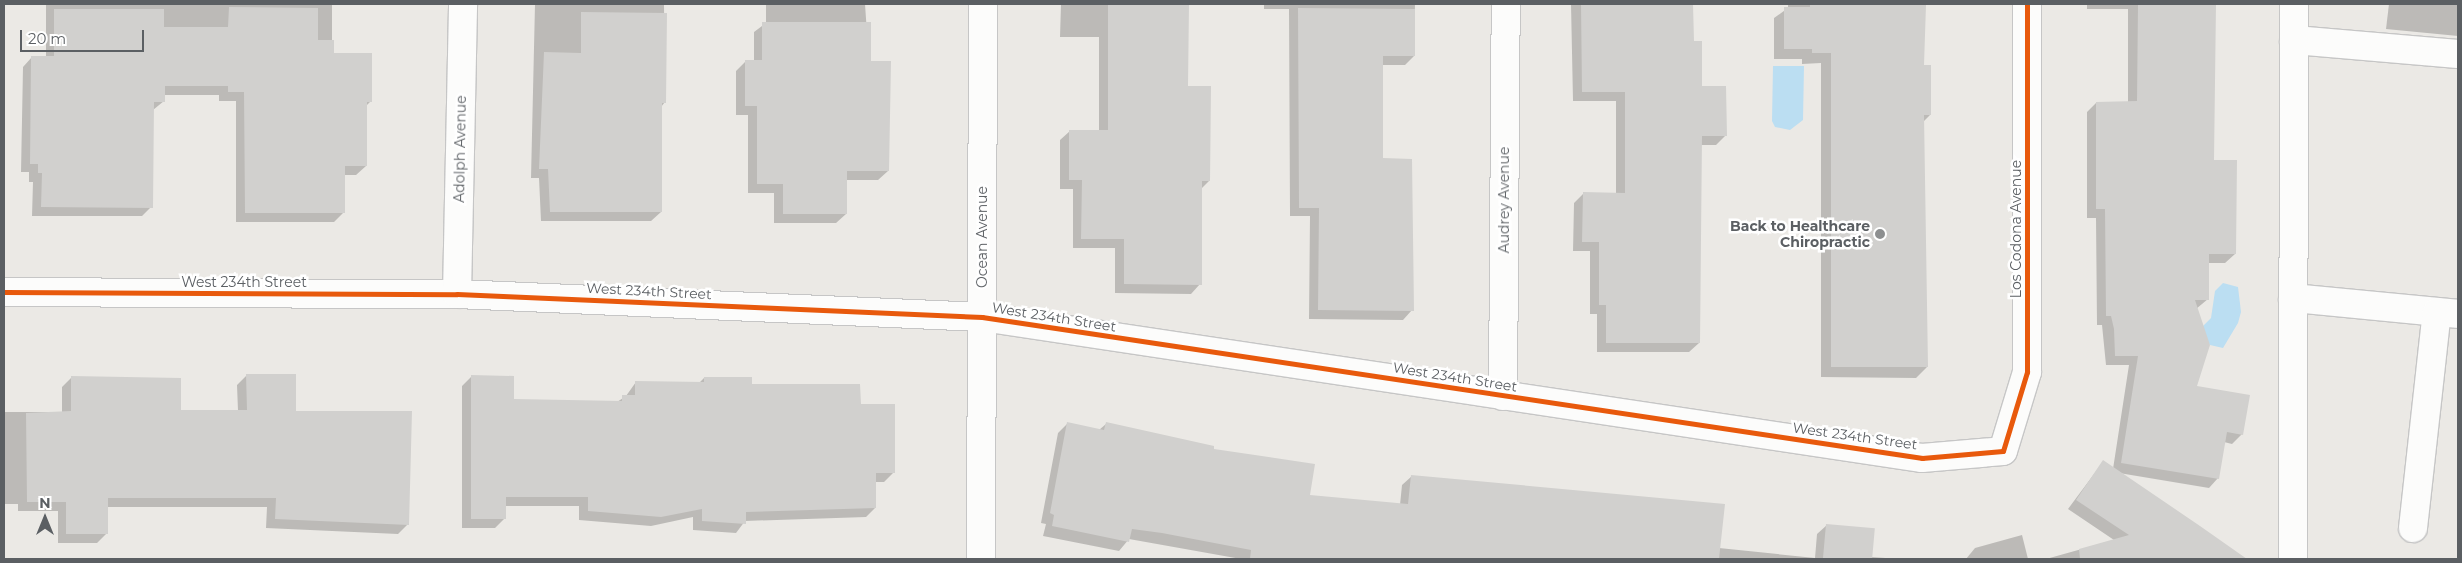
<!DOCTYPE html>
<html>
<head>
<meta charset="utf-8">
<style>
	body { margin:0 }
	#map { position:relative; width:2462px; height:563px; overflow:hidden; background:#ebe9e5; font-family:Montserrat,sans-serif }
	div>[style] { position:absolute }
	[style*='--x'] { left:calc(var(--x)*1px); top:calc(var(--y)*1px); width:calc(var(--w)*1px); rotate:calc(var(--a)*1deg) }
	.water>* { inset:0; background:#bbdef2 }
	.shadow>* { inset:0; background:#0003 }
	.building>* { inset:0; background:#d1d0ce; transform-origin:0 0 }
	.roads { filter:drop-shadow(1px 0 #c6c6c6) drop-shadow(-1px 0 #c6c6c6) drop-shadow(0 1px #c6c6c6) drop-shadow(0 -1px #c6c6c6) }
	.minor>* { height:28px; margin:-14px; padding:0 14px; transform-origin:14px; border-radius:14px; background:#fcfcfb }
	.cycleway>* { height:5px; margin:-2.5px; padding:0 2.5px; transform-origin:2.5px; border-radius:2.5px; background:#e8590c }
	.dots>* { width:14px; height:14px; translate:-50% -50%; box-sizing:border-box; border:2px solid #fff; border-radius:50% }
	span { translate:-50% -50%; white-space:nowrap; text-align:center; line-height:1.15; -webkit-text-stroke:5px #fff; paint-order:stroke }
	.street-label { font-size:14px; color:#5b5f63 }
	.poi-label { font-size:14px; color:#5b5f63; font-weight:700 }
	.right { translate:-100% -50%; text-align:right }
	.frame { position:absolute; inset:0; border:5px solid #5b5f63; pointer-events:none }
	.north { position:absolute; left:20px; top:493px; width:50px; height:50px; -webkit-text-stroke:4px #fff; paint-order:stroke; rotate:0deg; font-size:14px; font-weight:700; line-height:20px; text-align:center; color:#5b5f63 }
	.north::after { content:''; display:block; margin:auto; width:18px; height:22px; background:#5b5f63; clip-path:polygon(50% 0,100% 100%,50% 72%,0 100%) }
	.scale { position:absolute; left:20px; top:30px; width:124px; height:22px; box-sizing:border-box; border:2px solid #5b5f63; border-top:0; padding-left:6px; font-size:15px; line-height:18px; white-space:nowrap; color:#5b5f63; -webkit-text-stroke:4px #fff; paint-order:stroke }
</style>
</head>
<body>
<div id="map">
	<div class="water">
		<i style="clip-path:polygon(1773px 66px,1804px 66px,1803px 120px,1790px 130px,1775px 127px,1772px 121px)"></i>
		<i style="clip-path:polygon(2223px 283px,2238px 287px,2241px 312px,2238px 323px,2223px 348px,2210px 345px,2200px 329px,2211px 318px,2215px 291px)"></i>
	</div>
	<div class="shadow">
		<i style="clip-path:polygon(46px 4px,332px 4px,332px 55px,370px 102px,366px 106px,366px 166px,356px 175px,343px 175px,343px 213px,334px 222px,236px 222px,236px 101px,219px 101px,219px 95px,164px 95px,164px 101px,153px 110px,151px 207px,142px 216px,32px 216px,33px 182px,29px 182px,29px 172px,21px 172px,23px 67px,32px 57px,46px 57px)"></i>
		<i style="clip-path:polygon(532px 4px,664px 4px,665px 102px,661px 107px,661px 212px,651px 221px,541px 221px,539px 178px,531px 178px,535px 4px)"></i>
		<i style="clip-path:polygon(766px 4px,865px 4px,869px 62px,888px 171px,878px 180px,846px 180px,846px 214px,836px 223px,774px 223px,774px 193px,748px 193px,748px 115px,736px 115px,736px 71px,745px 62px,754px 62px,754px 32px,766px 23px)"></i>
		<i style="clip-path:polygon(1061px 4px,1187px 4px,1187px 87px,1209px 181px,1201px 189px,1200px 284px,1191px 294px,1115px 293px,1115px 248px,1073px 248px,1073px 189px,1060px 189px,1060px 140px,1070px 131px,1099px 131px,1099px 37px,1060px 37px)"></i>
		<i style="clip-path:polygon(1264px 4px,1415px 4px,1414px 56px,1405px 65px,1381px 65px,1381px 159px,1412px 310px,1403px 320px,1309px 319px,1310px 216px,1290px 216px,1289px 9px,1264px 9px)"></i>
		<i style="clip-path:polygon(1571px 4px,1692px 4px,1692px 42px,1700px 87px,1726px 135px,1716px 145px,1700px 145px,1699px 343px,1689px 352px,1597px 352px,1597px 314px,1590px 314px,1590px 251px,1573px 251px,1574px 203px,1583px 194px,1616px 194px,1616px 101px,1573px 101px)"></i>
		<i style="clip-path:polygon(1788px 4px,1895px 4px,1923px 66px,1930px 115px,1923px 122px,1927px 367px,1916px 378px,1821px 377px,1821px 63px,1802px 64px,1802px 59px,1774px 59px,1774px 18px,1788px 8px)"></i>
		<i style="clip-path:polygon(2087px 4px,2214px 4px,2213px 161px,2235px 254px,2225px 263px,2208px 263px,2208px 299px,2196px 309px,2195px 387px,2242px 434px,2232px 444px,2224px 442px,2218px 478px,2209px 488px,2119px 473px,2231px 550px,2225px 559px,2046px 559px,2114px 540px,2068px 509px,2103px 462px,2113px 469px,2129px 365px,2106px 365px,2102px 325px,2097px 325px,2096px 218px,2087px 218px,2087px 112px,2096px 103px,2128px 102px,2128px 9px,2087px 9px)"></i>
		<i style="clip-path:polygon(2389px 4px,2458px 4px,2458px 36px,2386px 29px)"></i>
		<i style="clip-path:polygon(247px 375px,295px 413px,408px 524px,398px 534px,266px 528px,267px 507px,106px 507px,107px 533px,97px 543px,58px 543px,58px 511px,18px 511px,18px 504px,4px 504px,4px 412px,62px 412px,62px 387px,71px 378px,180px 411px,238px 411px,237px 385px)"></i>
		<i style="clip-path:polygon(471px 377px,513px 400px,617px 402px,626px 396px,636px 382px,699px 383px,704px 378px,860px 405px,893px 473px,884px 482px,875px 482px,875px 508px,866px 517px,745px 521px,736px 533px,693px 530px,693px 517px,651px 526px,579px 520px,579px 506px,505px 506px,505px 518px,495px 528px,462px 528px,462px 386px)"></i>
		<i style="clip-path:polygon(1067px 424px,1099px 430px,1106px 424px,1212px 450px,1309px 496px,1400px 505px,1402px 485px,1412px 476px,1719px 548px,1815px 558px,1817px 534px,1827px 525px,1871px 557px,1900px 559px,1241px 559px,1129px 539px,1119px 551px,1043px 536px,1046px 524px,1041px 523px,1058px 433px)"></i>
		<i style="clip-path:polygon(2022px 535px,2028px 559px,1966px 559px,1975px 548px)"></i>
	</div>
	<div class="building">
		<i style="clip-path:polygon(1108px 4px,1189px 4px,1188px 86px,1211px 86px,1210px 181px,1202px 181px,1202px 285px,1124px 284px,1124px 239px,1081px 239px,1082px 180px,1069px 180px,1069px 130px,1108px 130px)"></i>
		<i style="clip-path:polygon(1581px 4px,1693px 4px,1694px 41px,1702px 41px,1702px 86px,1726px 86px,1727px 136px,1702px 136px,1700px 343px,1606px 343px,1606px 305px,1599px 305px,1599px 242px,1582px 242px,1583px 192px,1625px 193px,1625px 92px,1582px 92px)"></i>
		<i style="clip-path:polygon(1810px 4px,1926px 5px,1924px 65px,1931px 65px,1931px 115px,1924px 115px,1928px 367px,1831px 367px,1831px 53px,1812px 53px,1812px 49px,1784px 49px,1784px 7px,1810px 7px)"></i>
		<i style="clip-path:polygon(2138px 4px,2216px 4px,2214px 160px,2237px 160px,2236px 254px,2209px 254px,2209px 300px,2195px 300px,2210px 345px,2197px 386px,2250px 395px,2243px 435px,2227px 432px,2219px 479px,2121px 463px,2138px 356px,2115px 356px,2114px 329px,2111px 316px,2106px 316px,2105px 209px,2096px 209px,2096px 102px,2137px 101px)"></i>
		<i style="clip-path:polygon(229px 7px,318px 8px,318px 40px,334px 40px,334px 53px,372px 53px,372px 102px,367px 102px,367px 166px,345px 166px,345px 213px,245px 213px,244px 92px,228px 92px,228px 86px,165px 86px,165px 102px,154px 102px,153px 208px,41px 207px,42px 173px,38px 173px,38px 164px,30px 164px,31px 56px,54px 56px,54px 9px,164px 9px,164px 27px,228px 27px)"></i>
		<i style="clip-path:polygon(1298px 8px,1415px 9px,1415px 56px,1383px 56px,1383px 158px,1412px 159px,1414px 311px,1318px 310px,1319px 208px,1299px 208px)"></i>
		<i style="clip-path:polygon(581px 12px,667px 13px,666px 103px,662px 103px,662px 212px,550px 212px,548px 169px,539px 169px,544px 52px,581px 53px)"></i>
		<i style="clip-path:polygon(762px 22px,871px 22px,871px 61px,891px 61px,889px 171px,847px 171px,847px 214px,783px 214px,783px 184px,757px 184px,757px 106px,745px 106px,745px 60px,762px 60px)"></i>
		<i style="clip-path:polygon(246px 374px,296px 374px,296px 411px,412px 411px,409px 525px,275px 519px,276px 498px,108px 498px,108px 534px,66px 534px,66px 502px,27px 502px,26px 413px,71px 411px,71px 376px,181px 378px,181px 410px,247px 410px)"></i>
		<i style="clip-path:polygon(471px 375px,514px 376px,514px 399px,622px 401px,622px 395px,635px 395px,635px 381px,704px 382px,704px 377px,752px 377px,752px 384px,860px 384px,861px 404px,895px 404px,895px 473px,876px 473px,876px 508px,746px 512px,746px 524px,702px 521px,702px 509px,661px 517px,588px 511px,588px 497px,506px 497px,506px 519px,471px 519px)"></i>
		<i style="clip-path:polygon(1067px 422px,1104px 430px,1106px 422px,1214px 446px,1214px 449px,1315px 464px,1310px 495px,1408px 504px,1411px 475px,1725px 504px,1719px 559px,1250px 559px,1251px 550px,1162px 533px,1132px 529px,1129px 542px,1052px 526px,1054px 515px,1050px 513px)"></i>
		<i style="clip-path:polygon(2103px 460px,2200px 526px,2247px 559px,2080px 559px,2079px 549px,2129px 535px,2076px 500px)"></i>
		<i style="left:1826px;top:524px;width:49px;height:35px;rotate:5deg"></i>
	</div>
	<div class="roads">
		<div class="minor">
			<i style="--x:2294;--y:40;--w:165;--a:4.9"></i>
			<i style="--x:4;--y:292;--w:453;--a:0.3"></i>
			<i style="--x:457;--y:294;--w:526;--a:2.51"></i>
			<i style="--x:982;--y:317;--w:951;--a:8.53"></i>
			<i style="--x:1922;--y:458;--w:81;--a:-4.9"></i>
			<i style="--x:2003;--y:451;--w:83;--a:-73.1"></i>
			<i style="--x:2027;--y:372;--w:368;--a:-90"></i>
			<i style="--x:457;--y:294;--w:290;--a:-88.8"></i>
			<i style="--x:2293;--y:298;--w:166;--a:5.5"></i>
			<i style="--x:1503;--y:396;--w:392;--a:-89.6"></i>
			<i style="--x:2413;--y:528;--w:217;--a:-83.7"></i>
			<i style="--x:981;--y:559;--w:555;--a:-89.79"></i>
			<i style="--x:2293;--y:559;--w:555;--a:-89.9"></i>
		</div>
	</div>
	<div class="cycleway">
		<i style="--x:4;--y:292;--w:453;--a:0.3"></i>
		<i style="--x:457;--y:294;--w:526;--a:2.51"></i>
		<i style="--x:982;--y:317;--w:951;--a:8.53"></i>
		<i style="--x:1922;--y:458;--w:81;--a:-4.9"></i>
		<i style="--x:2003;--y:451;--w:83;--a:-73.1"></i>
		<i style="--x:2027;--y:372;--w:368;--a:-90"></i>
	</div>
	<div class="dots">
		<i style="left:1880px;top:234px;background:#8d8f90"></i>
	</div>
	<div class="street-label">
		<span style="left:460px;top:149px;rotate:-89deg">Adolph Avenue</span>
		<span style="left:1504px;top:200px;rotate:-90deg">Audrey Avenue</span>
		<span style="left:2016px;top:229px;rotate:-90deg">Los Codona Avenue</span>
		<span style="left:982px;top:237px;rotate:-90deg">Ocean Avenue</span>
		<span style="left:244px;top:282px">West 234th Street</span>
		<span style="left:649px;top:291px;rotate:3deg">West 234th Street</span>
		<span style="left:1054px;top:317px;rotate:9deg">West 234th Street</span>
		<span style="left:1455px;top:377px;rotate:9deg">West 234th Street</span>
		<span style="left:1855px;top:436px;rotate:8deg">West 234th Street</span>
	</div>
	<div class="poi-label">
		<span class="right" style="left:1870px;top:234px">Back to Healthcare<br>Chiropractic</span>
	</div>
	<div class="frame"></div>
	<div class="north">N</div>
	<div class="scale">20 m</div>
</div>
</body>
</html>
